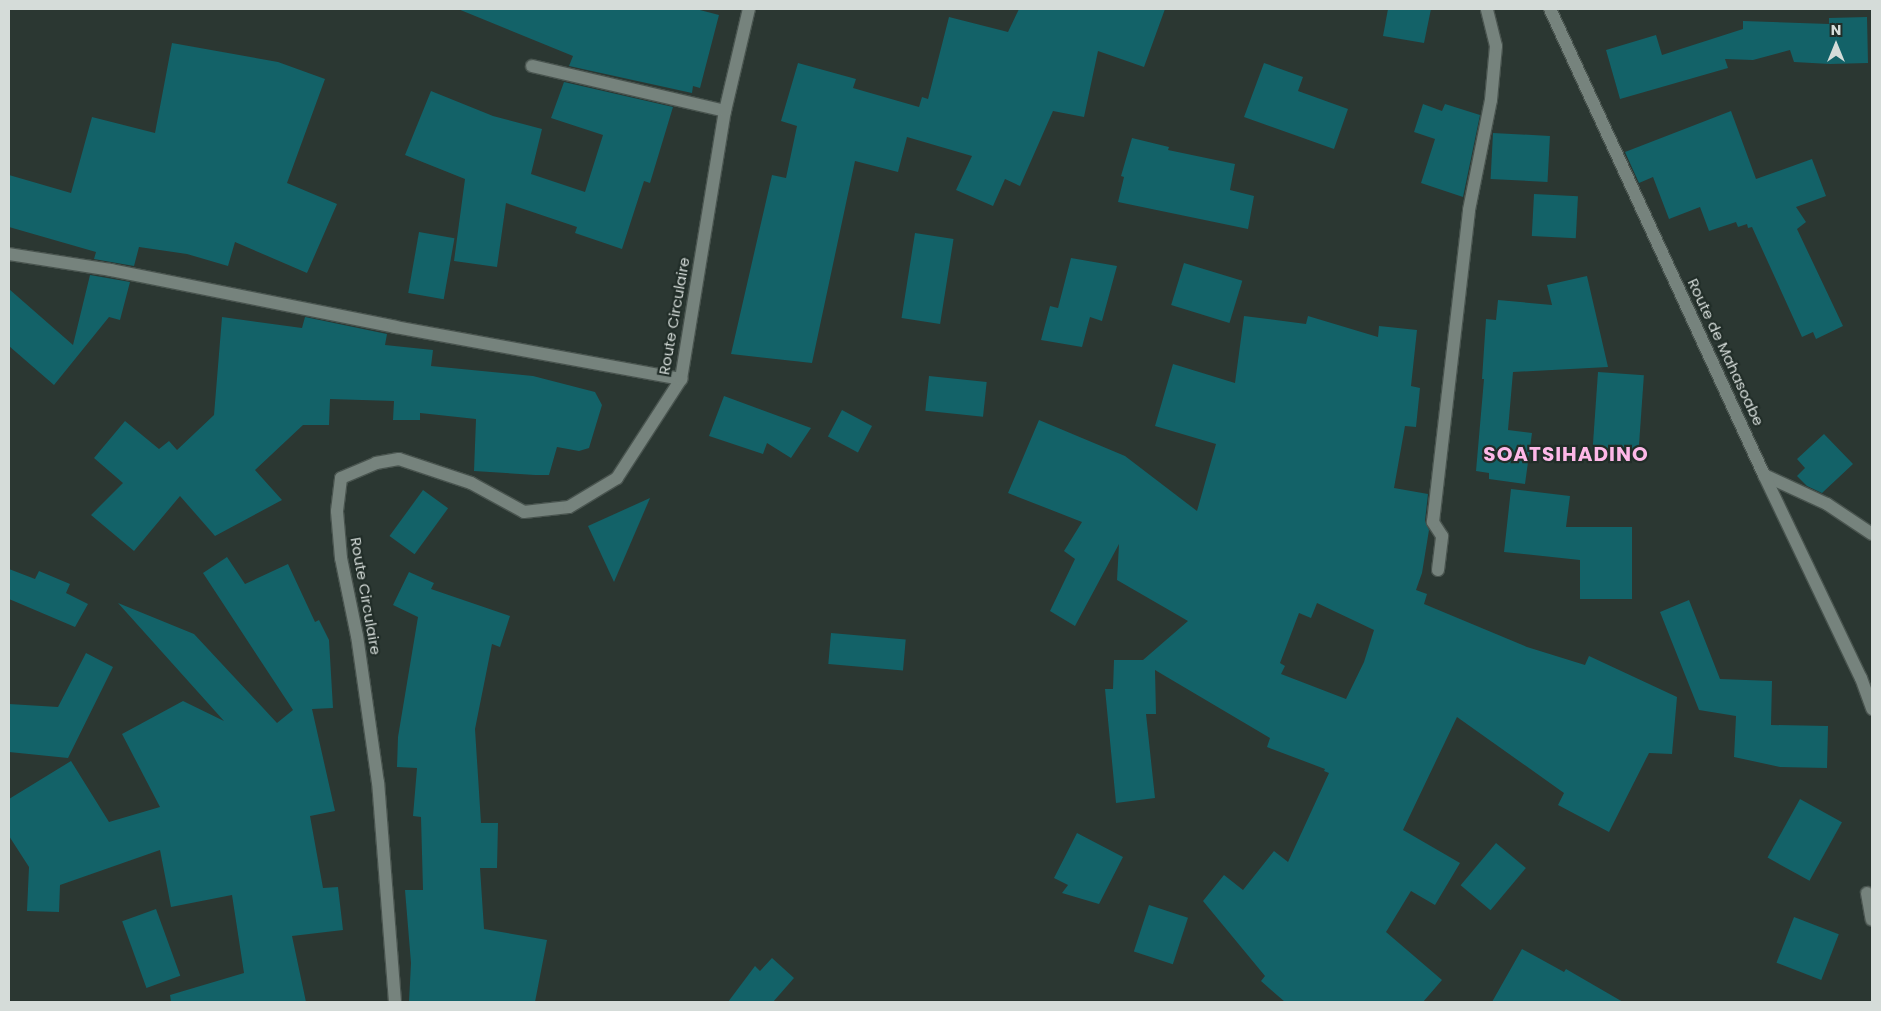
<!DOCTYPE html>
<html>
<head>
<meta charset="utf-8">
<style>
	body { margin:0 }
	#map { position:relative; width:1881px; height:1011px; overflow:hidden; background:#2b3732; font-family:Poppins,sans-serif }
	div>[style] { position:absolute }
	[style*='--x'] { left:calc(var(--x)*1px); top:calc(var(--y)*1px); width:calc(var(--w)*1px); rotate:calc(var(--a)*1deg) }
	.building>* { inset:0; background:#136268; transform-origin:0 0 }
	.roads { filter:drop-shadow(1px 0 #49544f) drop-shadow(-1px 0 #49544f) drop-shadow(0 1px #49544f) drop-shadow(0 -1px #49544f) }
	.lane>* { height:12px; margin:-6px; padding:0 6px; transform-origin:6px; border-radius:6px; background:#76837d }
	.street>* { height:12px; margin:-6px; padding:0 6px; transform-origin:6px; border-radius:6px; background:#76837d }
	.secondary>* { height:12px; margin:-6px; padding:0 6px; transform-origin:6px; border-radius:6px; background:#76837d }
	span { translate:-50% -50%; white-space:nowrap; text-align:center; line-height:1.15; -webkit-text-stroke:4.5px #212d28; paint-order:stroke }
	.street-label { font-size:15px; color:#d5dcd9 }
	.district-label { font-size:20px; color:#feb8e8; font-weight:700; letter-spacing:1px }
	.frame { position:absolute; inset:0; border:10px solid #d5dcd9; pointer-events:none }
	.north { position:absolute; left:1811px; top:20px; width:50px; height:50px; -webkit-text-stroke:4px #212d28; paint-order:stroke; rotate:0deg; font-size:14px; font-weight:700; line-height:20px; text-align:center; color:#d5dcd9 }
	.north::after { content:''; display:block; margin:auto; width:18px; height:22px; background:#d5dcd9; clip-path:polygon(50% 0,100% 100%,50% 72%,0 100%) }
</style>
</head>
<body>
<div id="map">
	<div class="building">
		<i style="clip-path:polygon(458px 9px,696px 9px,719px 15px,700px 88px,693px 86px,692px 93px,569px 66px,573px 56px)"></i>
		<i style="clip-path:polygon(1019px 9px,1165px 9px,1144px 67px,1098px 51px,1084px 117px,1053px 111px,1020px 186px,1005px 179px,993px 206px,956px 190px,972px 156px,907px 137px,898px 172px,855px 161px,812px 363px,731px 354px,772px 175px,786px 178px,797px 126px,781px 121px,798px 63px,856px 79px,853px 88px,919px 107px,922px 97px,928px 99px,949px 17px,1008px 32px)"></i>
		<i style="clip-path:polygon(1388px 9px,1431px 9px,1424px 43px,1383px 36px)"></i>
		<i style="clip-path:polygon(1867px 17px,1868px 63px,1830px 64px,1794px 62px,1790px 50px,1753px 60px,1725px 59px,1728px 68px,1620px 99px,1606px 50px,1656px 35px,1662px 55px,1743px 29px,1743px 21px,1829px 24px,1829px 18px)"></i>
		<i style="clip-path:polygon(172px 43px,278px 62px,325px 79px,287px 183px,337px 204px,307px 273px,235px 242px,228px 266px,187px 254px,139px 247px,134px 266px,94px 259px,96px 252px,9px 227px,9px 175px,71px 193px,92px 117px,155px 133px)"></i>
		<i style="clip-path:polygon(1264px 63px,1303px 77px,1298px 91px,1348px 109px,1334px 149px,1244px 117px)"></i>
		<i style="clip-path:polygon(564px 82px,673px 107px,650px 183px,644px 181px,622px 249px,575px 233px,577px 227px,506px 203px,497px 267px,454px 261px,465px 179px,405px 155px,431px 91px,493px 116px,542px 129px,531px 174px,585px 192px,603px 135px,551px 118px)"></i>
		<i style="clip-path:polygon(1423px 104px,1442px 111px,1445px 104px,1480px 115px,1463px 197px,1421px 183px,1435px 139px,1414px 132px)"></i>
		<i style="clip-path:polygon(1731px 111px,1756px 179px,1812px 159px,1826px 196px,1796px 207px,1806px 222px,1797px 229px,1843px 326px,1816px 339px,1813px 332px,1802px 337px,1752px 227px,1748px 228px,1747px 224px,1738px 227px,1736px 222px,1709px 231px,1700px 207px,1669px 219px,1653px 177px,1639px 183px,1625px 152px)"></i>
		<i style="left:1493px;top:133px;width:57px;height:46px;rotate:3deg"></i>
		<i style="clip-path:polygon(1132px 138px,1169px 147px,1168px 150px,1235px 164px,1230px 190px,1254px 196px,1248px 229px,1118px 202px,1124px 177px,1121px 176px)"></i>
		<i style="left:1534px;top:194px;width:44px;height:42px;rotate:3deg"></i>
		<i style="left:419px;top:232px;width:36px;height:62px;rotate:10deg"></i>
		<i style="left:915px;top:233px;width:39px;height:86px;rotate:9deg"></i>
		<i style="clip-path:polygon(1071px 258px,1117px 266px,1102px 321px,1090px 317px,1082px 347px,1041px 340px,1050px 306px,1058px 308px)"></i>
		<i style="left:1184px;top:263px;width:61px;height:44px;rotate:17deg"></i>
		<i style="clip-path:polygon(90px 275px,130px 282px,120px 320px,109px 317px,54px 385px,9px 346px,9px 289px,73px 345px)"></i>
		<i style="clip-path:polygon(1587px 276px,1608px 367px,1513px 372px,1508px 430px,1532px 433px,1525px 484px,1489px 479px,1489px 473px,1476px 471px,1484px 379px,1482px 379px,1486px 319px,1496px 320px,1498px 300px,1552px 305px,1547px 285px)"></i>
		<i style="clip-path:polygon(evenodd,1244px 316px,1306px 324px,1308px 316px,1378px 337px,1379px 326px,1417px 330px,1411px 386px,1420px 388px,1416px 427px,1405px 426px,1394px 488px,1428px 494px,1425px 521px,1429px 530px,1422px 573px,1416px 590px,1427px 594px,1424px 604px,1527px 647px,1585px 665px,1589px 656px,1677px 697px,1672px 754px,1649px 753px,1609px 832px,1558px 805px,1564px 793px,1457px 717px,1403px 830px,1460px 863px,1435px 905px,1411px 891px,1386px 932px,1442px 980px,1423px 1002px,1285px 1002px,1261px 981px,1265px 976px,1203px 901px,1224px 875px,1243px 890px,1274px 851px,1288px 862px,1329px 773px,1324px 771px,1325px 769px,1267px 747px,1270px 738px,1155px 670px,1156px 714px,1146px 714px,1155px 798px,1116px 803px,1105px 689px,1113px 689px,1114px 660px,1143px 660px,1188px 621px,1117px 580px,1119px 544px,1075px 626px,1050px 611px,1075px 559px,1064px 551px,1082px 522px,1008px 493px,1039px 420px,1125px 456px,1197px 511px,1216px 444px,1155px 426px,1173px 364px,1235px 383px,1244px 316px,1317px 603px,1374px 630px,1364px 662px,1346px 699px,1281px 674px,1285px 666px,1280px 663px,1299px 613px,1311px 618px,1317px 603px)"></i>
		<i style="clip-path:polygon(222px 317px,302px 328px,305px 317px,387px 334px,385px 345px,433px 350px,431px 366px,533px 376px,595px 392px,602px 405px,589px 448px,579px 451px,557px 447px,549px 475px,535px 475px,474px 471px,476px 419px,420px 413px,420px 420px,393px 420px,394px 401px,330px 399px,329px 425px,303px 425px,255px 470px,282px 500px,215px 536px,180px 496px,134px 551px,91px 515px,123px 483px,94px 458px,125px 421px,159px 449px,169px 441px,177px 450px,214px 415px)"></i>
		<i style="left:1598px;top:372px;width:46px;height:79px;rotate:4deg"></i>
		<i style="left:929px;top:376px;width:58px;height:35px;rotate:6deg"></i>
		<i style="clip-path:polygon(724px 396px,811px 428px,791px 458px,767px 443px,763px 454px,709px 436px)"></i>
		<i style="left:842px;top:410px;width:34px;height:30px;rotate:28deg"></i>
		<i style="clip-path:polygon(1824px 434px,1853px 464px,1822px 493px,1807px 486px,1797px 476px,1805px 468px,1797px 459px)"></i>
		<i style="clip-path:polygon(1511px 489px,1570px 496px,1566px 527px,1632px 527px,1632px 599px,1580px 599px,1580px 560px,1504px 552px)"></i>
		<i style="left:423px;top:490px;width:31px;height:57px;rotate:36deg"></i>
		<i style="clip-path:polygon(650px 498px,614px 582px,588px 526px)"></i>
		<i style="clip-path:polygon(227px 557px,245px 584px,288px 564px,315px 622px,319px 620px,329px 640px,333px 708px,312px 709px,335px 811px,310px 816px,323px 888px,338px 887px,343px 930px,292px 936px,306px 1002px,171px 1002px,170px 995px,244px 973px,232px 895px,171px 907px,160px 850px,60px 885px,59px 912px,27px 911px,29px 867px,9px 836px,9px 799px,71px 761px,109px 822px,160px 807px,122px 734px,183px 701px,224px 721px,118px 603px,194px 634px,277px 723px,293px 710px,203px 573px)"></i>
		<i style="clip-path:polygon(9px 569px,35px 579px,39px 571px,70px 584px,66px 593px,88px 604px,75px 627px,9px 599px)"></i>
		<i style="clip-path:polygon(409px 572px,434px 583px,431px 589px,510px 616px,500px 647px,492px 644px,475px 729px,481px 823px,498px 823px,497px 868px,480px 868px,484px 929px,547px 940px,535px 1002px,409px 1002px,411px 963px,405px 890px,423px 890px,421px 817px,413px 816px,417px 768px,397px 767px,398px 737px,418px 617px,393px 605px)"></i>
		<i style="clip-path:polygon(1689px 600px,1720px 679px,1772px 681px,1771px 725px,1828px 726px,1827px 768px,1780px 767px,1734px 757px,1736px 716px,1699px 710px,1660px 612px)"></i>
		<i style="left:831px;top:633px;width:75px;height:31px;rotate:5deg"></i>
		<i style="clip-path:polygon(86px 653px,113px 667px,68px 758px,9px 752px,9px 704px,58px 707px)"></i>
		<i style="left:1800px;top:799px;width:48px;height:67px;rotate:29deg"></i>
		<i style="clip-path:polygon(1077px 833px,1123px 857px,1099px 904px,1062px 893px,1068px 885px,1054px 878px)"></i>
		<i style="left:1496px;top:843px;width:39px;height:55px;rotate:40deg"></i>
		<i style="left:1149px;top:905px;width:41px;height:49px;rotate:18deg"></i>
		<i style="left:156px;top:909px;width:71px;height:36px;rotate:70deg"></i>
		<i style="left:1794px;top:917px;width:48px;height:49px;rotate:21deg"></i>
		<i style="clip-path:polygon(1522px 949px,1564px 972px,1566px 969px,1623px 1002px,1492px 1002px)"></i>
		<i style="clip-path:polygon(772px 958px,794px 978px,773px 1002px,728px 1002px,755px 966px,760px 971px)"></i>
	</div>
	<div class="roads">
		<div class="lane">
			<i style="--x:1867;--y:893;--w:27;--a:80"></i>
		</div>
		<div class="street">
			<i style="--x:532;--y:66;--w:198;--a:13.1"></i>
			<i style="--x:9;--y:254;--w:103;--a:8.9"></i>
			<i style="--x:111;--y:270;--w:290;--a:11.3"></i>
			<i style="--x:395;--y:327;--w:291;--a:10.3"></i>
			<i style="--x:1764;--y:475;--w:69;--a:24.7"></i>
			<i style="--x:1827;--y:504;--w:54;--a:33.7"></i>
			<i style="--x:1438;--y:570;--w:34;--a:-83"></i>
			<i style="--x:1442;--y:536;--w:17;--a:-123"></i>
			<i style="--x:1433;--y:522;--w:314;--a:-83.4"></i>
			<i style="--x:1469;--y:210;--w:112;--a:-78.7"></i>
			<i style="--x:1491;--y:100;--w:54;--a:-84.7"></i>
			<i style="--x:1496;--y:46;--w:38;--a:-104"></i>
		</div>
		<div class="secondary">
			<i style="--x:1550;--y:9;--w:513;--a:65.33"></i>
			<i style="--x:1764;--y:475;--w:225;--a:64.5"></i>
			<i style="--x:1861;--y:678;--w:33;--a:70"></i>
			<i style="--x:395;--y:1002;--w:220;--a:-94.4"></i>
			<i style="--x:378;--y:783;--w:148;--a:-98.1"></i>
			<i style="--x:357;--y:636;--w:80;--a:-101.6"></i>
			<i style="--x:341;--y:558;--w:47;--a:-94.9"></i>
			<i style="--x:337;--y:511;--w:33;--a:-83"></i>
			<i style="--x:341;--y:478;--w:38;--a:-23"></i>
			<i style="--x:376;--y:463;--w:23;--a:-10"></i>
			<i style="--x:399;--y:459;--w:76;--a:18.4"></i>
			<i style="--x:471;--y:483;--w:60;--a:28.7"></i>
			<i style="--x:524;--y:512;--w:45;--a:-6.3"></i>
			<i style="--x:569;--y:507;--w:56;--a:-31.1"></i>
			<i style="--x:617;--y:478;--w:118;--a:-57.1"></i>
			<i style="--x:681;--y:379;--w:272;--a:-80.7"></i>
			<i style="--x:725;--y:111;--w:105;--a:-76.8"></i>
		</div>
	</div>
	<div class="street-label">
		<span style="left:674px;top:316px;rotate:-80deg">Route Circulaire</span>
		<span style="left:1726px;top:352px;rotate:65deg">Route de Mahasoabe</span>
		<span style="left:366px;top:596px;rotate:80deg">Route Circulaire</span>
	</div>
	<div class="district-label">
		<span style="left:1566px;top:454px">SOATSIHADINO</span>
	</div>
	<div class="frame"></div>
	<div class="north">N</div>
</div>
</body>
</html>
